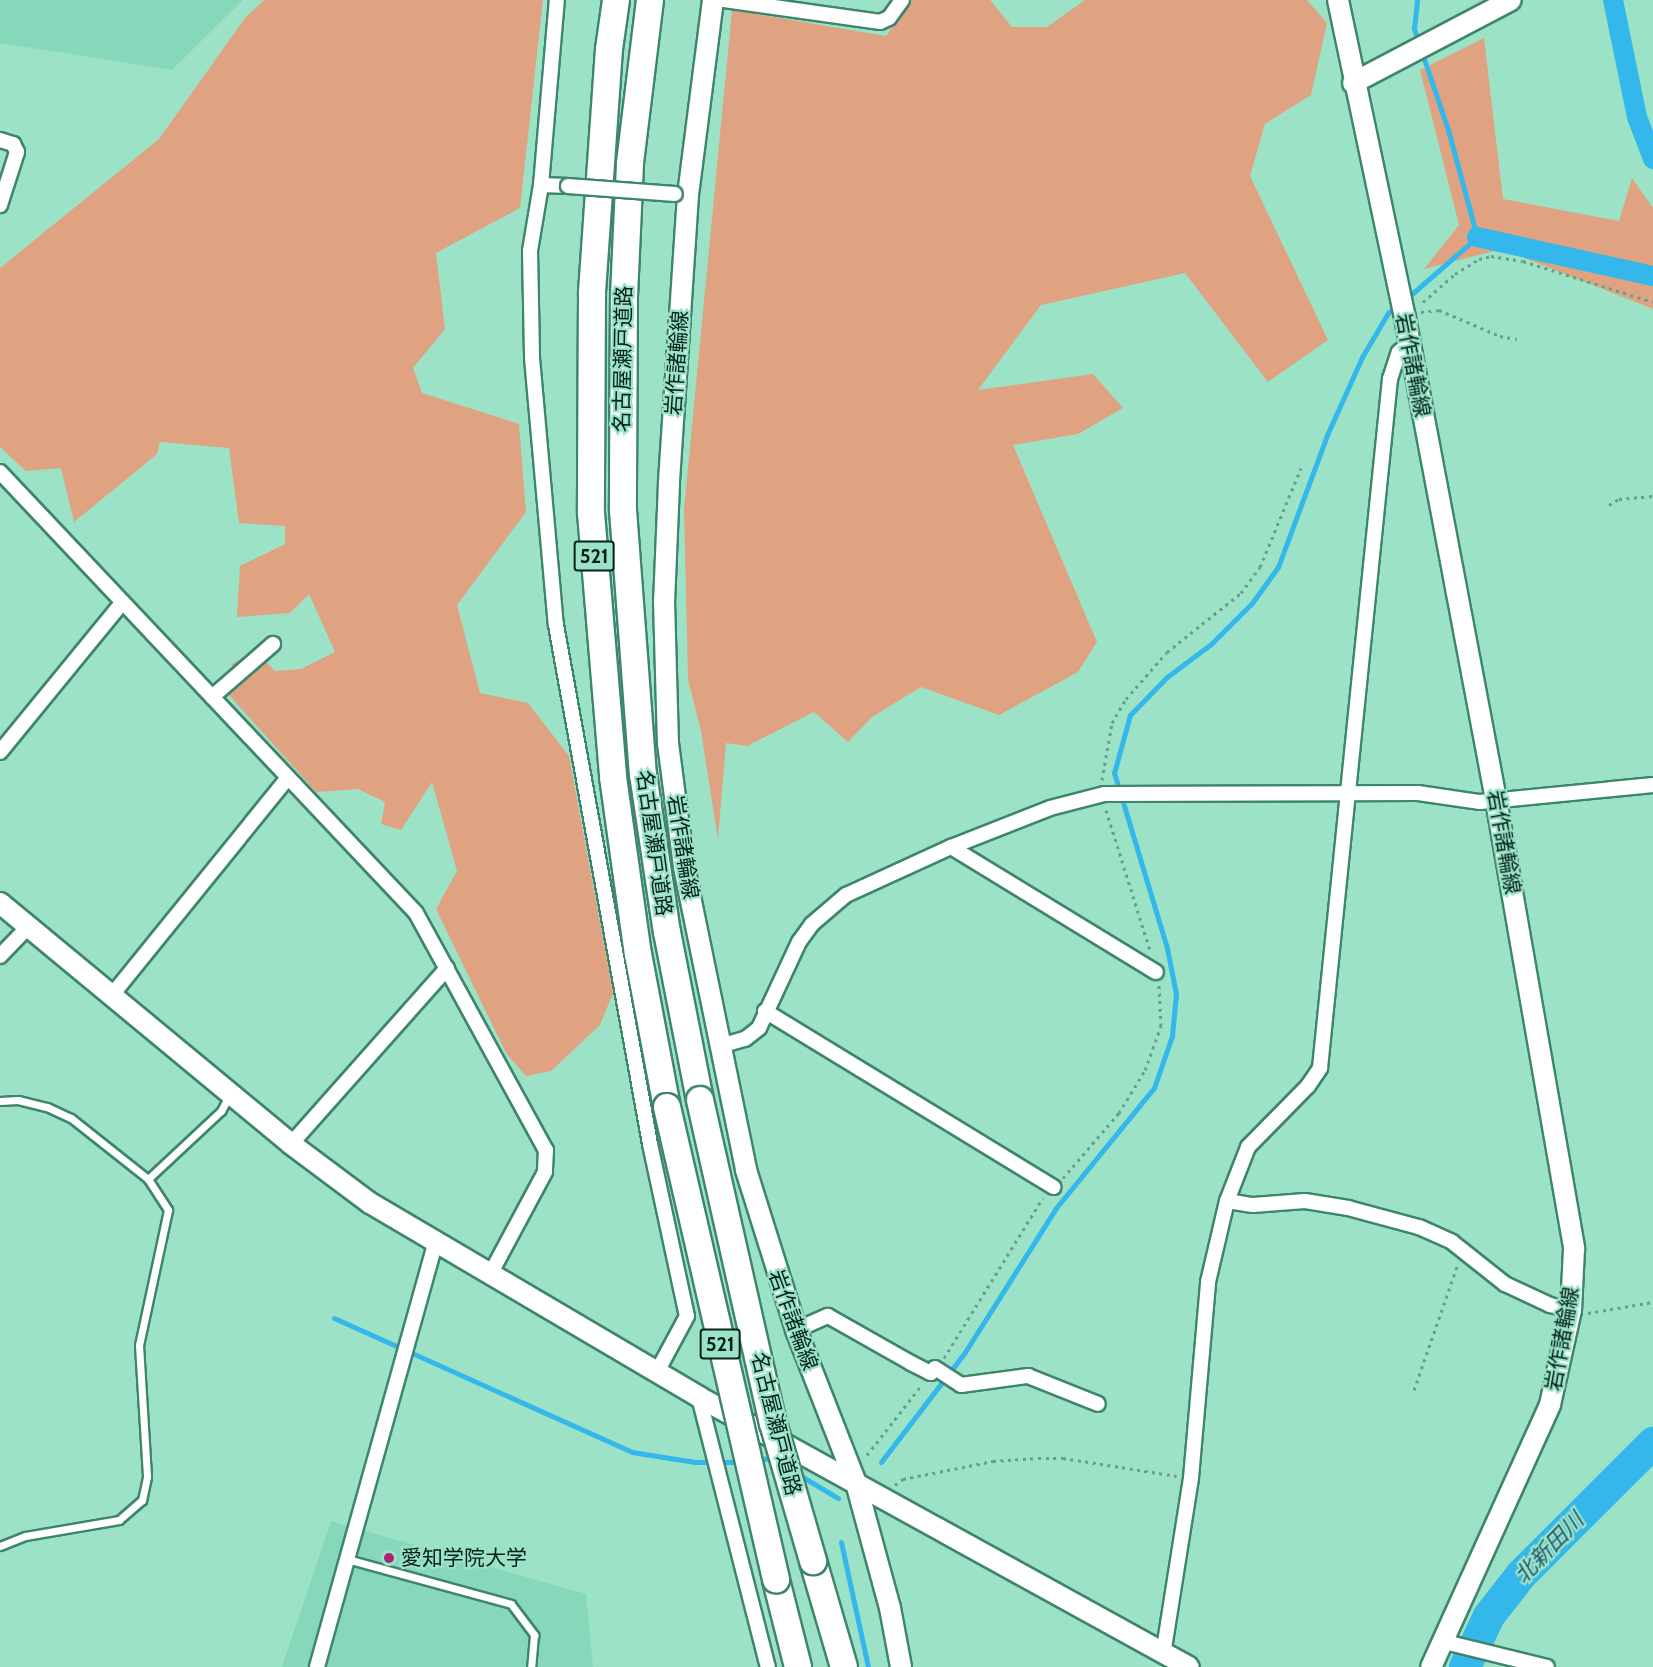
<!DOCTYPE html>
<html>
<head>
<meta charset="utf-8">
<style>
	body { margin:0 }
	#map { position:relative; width:1653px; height:1667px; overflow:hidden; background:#9be2c7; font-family:Cabin,"Noto Sans JP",sans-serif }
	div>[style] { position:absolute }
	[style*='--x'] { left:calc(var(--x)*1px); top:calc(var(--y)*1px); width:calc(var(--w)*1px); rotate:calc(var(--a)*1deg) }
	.built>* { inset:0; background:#87d8bb }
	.green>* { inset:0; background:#e0a382 }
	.stream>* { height:5px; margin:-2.5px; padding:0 2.5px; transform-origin:2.5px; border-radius:2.5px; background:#34b7ea }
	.canal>* { height:20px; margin:-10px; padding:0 10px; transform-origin:10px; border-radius:10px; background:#34b7ea }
	.river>* { height:32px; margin:-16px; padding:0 16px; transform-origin:16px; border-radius:16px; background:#34b7ea }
	.path>* { height:3px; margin-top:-1.5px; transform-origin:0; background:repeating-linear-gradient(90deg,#669f8a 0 3px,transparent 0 7.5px) }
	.roads { filter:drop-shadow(2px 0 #3e856d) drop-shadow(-2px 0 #3e856d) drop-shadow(0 2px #3e856d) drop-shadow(0 -2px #3e856d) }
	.lane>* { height:7px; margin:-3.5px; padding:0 3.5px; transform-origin:3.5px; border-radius:3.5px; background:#fff }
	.street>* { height:14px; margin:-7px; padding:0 7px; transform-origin:7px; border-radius:7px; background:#fff }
	.secondary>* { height:20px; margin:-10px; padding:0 10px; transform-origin:10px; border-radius:10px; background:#fff }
	.highway>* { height:26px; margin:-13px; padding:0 13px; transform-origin:13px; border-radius:13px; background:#fff }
	.bridges { filter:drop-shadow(2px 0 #3e856d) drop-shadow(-2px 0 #3e856d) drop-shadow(0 2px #3e856d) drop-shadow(0 -2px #3e856d) }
	.street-bridge>* { height:14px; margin:-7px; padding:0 7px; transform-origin:7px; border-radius:7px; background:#fff }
	.highway-bridge>* { height:26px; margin:-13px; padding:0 13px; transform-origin:13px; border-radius:13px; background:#fff }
	.dots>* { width:16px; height:16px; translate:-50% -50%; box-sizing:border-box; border:3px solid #9be2c7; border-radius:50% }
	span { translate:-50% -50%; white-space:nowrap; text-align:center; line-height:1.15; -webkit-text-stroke:4.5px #9be2c7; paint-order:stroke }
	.shield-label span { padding:2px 4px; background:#9be2c7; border:2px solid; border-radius:4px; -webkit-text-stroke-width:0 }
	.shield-label { font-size:20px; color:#042219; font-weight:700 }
	.street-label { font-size:21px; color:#042219 }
	.poi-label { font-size:21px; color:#042219 }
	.left { translate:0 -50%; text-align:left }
	.water-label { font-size:22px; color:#25586d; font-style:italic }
</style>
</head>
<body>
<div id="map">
	<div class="built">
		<i style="clip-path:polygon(0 0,243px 0,172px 70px,0 43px)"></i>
		<i style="clip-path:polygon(331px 1521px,586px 1594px,593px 1667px,282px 1667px)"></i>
	</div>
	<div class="green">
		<i style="clip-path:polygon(264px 0,543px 0,520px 208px,436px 253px,445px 329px,413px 368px,422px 393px,519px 424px,526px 512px,457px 605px,480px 693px,528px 703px,569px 756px,613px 993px,600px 1025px,551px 1071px,526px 1076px,506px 1053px,436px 909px,457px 871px,432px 782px,401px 830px,381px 824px,385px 802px,358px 789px,316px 792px,229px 695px,232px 664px,255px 650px,275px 671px,301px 669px,335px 652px,309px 594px,290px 613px,237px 617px,240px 566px,285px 544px,285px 526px,239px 523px,229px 448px,160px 442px,157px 454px,74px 522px,61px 468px,26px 471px,0 447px,0 268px,159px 139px,245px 18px)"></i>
		<i style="clip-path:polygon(909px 0,990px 0,1012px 27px,1047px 27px,1085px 0,1307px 0,1327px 23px,1311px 95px,1265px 124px,1250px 176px,1328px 340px,1268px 382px,1185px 273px,1041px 305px,978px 390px,1093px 374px,1123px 408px,1078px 434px,1013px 445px,1097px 642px,1078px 672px,999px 715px,921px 687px,872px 717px,848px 742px,814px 712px,747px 746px,726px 743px,718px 840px,701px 731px,688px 680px,684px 509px,732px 10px,886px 36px)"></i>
		<i style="clip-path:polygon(1484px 38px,1503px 199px,1619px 221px,1632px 178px,1653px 208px,1653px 309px,1502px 249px,1424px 269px,1459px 225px,1420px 70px)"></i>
	</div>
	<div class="stream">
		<i style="--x:1405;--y:300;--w:96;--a:-41.2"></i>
		<i style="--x:1477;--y:237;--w:108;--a:-105.1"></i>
		<i style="--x:1449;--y:133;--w:110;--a:-108.6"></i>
		<i style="--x:1414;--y:29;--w:29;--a:-84"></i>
		<i style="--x:334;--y:1318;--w:327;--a:24.2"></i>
		<i style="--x:632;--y:1452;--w:64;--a:9"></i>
		<i style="--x:695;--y:1462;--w:45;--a:0"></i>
		<i style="--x:756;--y:1460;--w:13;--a:-9"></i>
		<i style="--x:769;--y:1458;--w:7;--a:27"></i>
		<i style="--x:881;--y:1462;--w:138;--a:-52.6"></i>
		<i style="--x:965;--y:1352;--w:170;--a:-57.7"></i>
		<i style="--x:1056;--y:1208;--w:155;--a:-50.8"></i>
		<i style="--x:1154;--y:1088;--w:55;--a:-70.9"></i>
		<i style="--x:1172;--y:1036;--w:42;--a:-84.6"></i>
		<i style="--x:1176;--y:994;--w:47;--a:-101.1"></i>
		<i style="--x:1167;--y:948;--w:183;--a:-106.8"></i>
		<i style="--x:1114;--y:773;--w:60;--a:-74.6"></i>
		<i style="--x:1130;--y:715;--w:53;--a:-45.8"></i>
		<i style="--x:1167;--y:677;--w:55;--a:-36.9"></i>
		<i style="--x:1211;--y:644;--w:58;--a:-45"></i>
		<i style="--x:1252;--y:603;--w:44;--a:-54.2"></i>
		<i style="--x:1278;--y:567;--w:141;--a:-69.6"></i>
		<i style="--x:1327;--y:435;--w:85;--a:-65.8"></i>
		<i style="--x:1362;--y:357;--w:51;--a:-59.4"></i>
		<i style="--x:1388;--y:313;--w:12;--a:-42"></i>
		<i style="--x:796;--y:1473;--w:49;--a:30.8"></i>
		<i style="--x:841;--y:1542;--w:128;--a:77.8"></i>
	</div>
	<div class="canal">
		<i style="--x:1613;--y:0;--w:119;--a:78.4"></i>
		<i style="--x:1637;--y:117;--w:45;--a:69.1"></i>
		<i style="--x:1477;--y:237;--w:180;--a:12.5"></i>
	</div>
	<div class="river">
		<i style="--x:1465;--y:1667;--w:56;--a:-64.8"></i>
		<i style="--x:1489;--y:1616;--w:52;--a:-52"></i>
		<i style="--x:1521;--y:1575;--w:187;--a:-45"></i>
	</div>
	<div class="path">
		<i style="--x:1423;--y:302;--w:43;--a:-41.2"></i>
		<i style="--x:1455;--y:274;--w:28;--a:-32"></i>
		<i style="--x:1479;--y:259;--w:12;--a:-14"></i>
		<i style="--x:1491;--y:256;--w:32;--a:9"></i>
		<i style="--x:1523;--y:261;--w:136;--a:17.5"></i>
		<i style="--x:1421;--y:312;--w:18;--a:-6"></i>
		<i style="--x:1439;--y:310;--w:66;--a:23.1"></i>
		<i style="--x:1500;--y:336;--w:17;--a:10"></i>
		<i style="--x:1609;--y:505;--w:12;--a:-31"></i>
		<i style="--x:1619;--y:499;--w:34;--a:-5"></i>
		<i style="--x:1102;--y:780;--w:58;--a:-80"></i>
		<i style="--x:1112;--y:723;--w:28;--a:-60"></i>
		<i style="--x:1126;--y:699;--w:62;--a:-48.9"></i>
		<i style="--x:1167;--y:652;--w:95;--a:-38.6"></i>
		<i style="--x:1241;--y:593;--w:32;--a:-54"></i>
		<i style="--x:1260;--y:567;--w:107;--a:-67.5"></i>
		<i style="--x:1106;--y:810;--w:147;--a:72.6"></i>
		<i style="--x:1063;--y:1178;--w:86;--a:-49.3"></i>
		<i style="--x:1119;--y:1113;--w:50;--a:-58.8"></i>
		<i style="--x:1145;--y:1070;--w:47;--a:-70"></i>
		<i style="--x:1161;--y:1026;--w:41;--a:-92.8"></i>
		<i style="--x:1588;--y:1313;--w:66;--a:-9.6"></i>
		<i style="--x:944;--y:1358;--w:188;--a:-58.3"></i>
		<i style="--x:1414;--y:1390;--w:133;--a:-70.8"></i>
		<i style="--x:867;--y:1455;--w:88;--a:-52"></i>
		<i style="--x:895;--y:1485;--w:10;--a:-37"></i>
		<i style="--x:903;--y:1479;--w:92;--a:-11.3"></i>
		<i style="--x:993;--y:1461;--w:45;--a:-3.8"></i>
		<i style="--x:1038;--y:1458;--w:25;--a:0"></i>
		<i style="--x:1063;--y:1458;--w:115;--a:9"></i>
	</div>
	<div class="roads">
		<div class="lane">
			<i style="--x:0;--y:1101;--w:18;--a:-3"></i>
			<i style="--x:18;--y:1100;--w:30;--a:14"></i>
			<i style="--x:47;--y:1107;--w:26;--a:25"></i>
			<i style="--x:71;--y:1118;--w:98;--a:38.4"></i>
			<i style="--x:148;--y:1179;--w:37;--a:57"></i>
			<i style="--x:168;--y:1210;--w:138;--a:102.1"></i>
			<i style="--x:139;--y:1345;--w:132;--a:86.5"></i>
			<i style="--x:147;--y:1477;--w:24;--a:102"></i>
			<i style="--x:142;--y:1500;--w:30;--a:139"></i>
			<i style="--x:119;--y:1520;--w:95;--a:170.3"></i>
			<i style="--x:25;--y:1536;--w:27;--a:158"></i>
			<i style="--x:148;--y:1179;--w:100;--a:-43"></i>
			<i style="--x:221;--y:1111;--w:17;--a:-62"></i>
			<i style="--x:347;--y:1559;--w:170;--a:15.3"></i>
			<i style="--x:511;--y:1604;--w:39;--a:53"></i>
			<i style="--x:534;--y:1635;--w:32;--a:95"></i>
		</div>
		<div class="street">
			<i style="--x:724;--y:0;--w:158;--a:8"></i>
			<i style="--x:880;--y:22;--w:10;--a:-24"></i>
			<i style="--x:889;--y:18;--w:22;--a:-54"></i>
			<i style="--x:0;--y:140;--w:14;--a:17"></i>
			<i style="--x:13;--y:144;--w:9;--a:63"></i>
			<i style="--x:17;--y:152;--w:56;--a:107.8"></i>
			<i style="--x:541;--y:185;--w:186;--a:-85.1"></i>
			<i style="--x:568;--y:186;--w:27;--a:-178"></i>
			<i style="--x:541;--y:185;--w:67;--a:99.5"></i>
			<i style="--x:530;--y:251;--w:107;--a:88.9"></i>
			<i style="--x:532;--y:358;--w:268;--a:84.9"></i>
			<i style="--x:556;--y:625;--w:527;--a:79.73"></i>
			<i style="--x:650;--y:1144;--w:176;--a:77.9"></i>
			<i style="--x:687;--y:1316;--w:64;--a:118.2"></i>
			<i style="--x:0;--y:472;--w:606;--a:46.67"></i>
			<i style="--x:416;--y:913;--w:270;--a:61.3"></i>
			<i style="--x:546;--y:1150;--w:22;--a:93"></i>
			<i style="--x:545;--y:1172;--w:112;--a:118.2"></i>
			<i style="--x:212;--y:697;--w:81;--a:-41"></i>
			<i style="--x:0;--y:752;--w:193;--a:-50.7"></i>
			<i style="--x:951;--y:847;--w:240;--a:31.4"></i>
			<i style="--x:0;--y:956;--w:40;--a:-46"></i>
			<i style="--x:112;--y:995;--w:278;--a:-51"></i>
			<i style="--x:765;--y:1011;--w:338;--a:31.4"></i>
			<i style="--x:720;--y:1046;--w:26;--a:-16"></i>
			<i style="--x:745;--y:1039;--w:18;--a:-38"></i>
			<i style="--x:759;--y:1028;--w:95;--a:-65.1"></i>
			<i style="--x:799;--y:942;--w:22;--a:-54"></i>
			<i style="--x:812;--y:924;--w:45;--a:-40.5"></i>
			<i style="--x:846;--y:895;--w:115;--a:-24.6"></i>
			<i style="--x:951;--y:847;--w:106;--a:-21.5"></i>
			<i style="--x:1050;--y:808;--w:56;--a:-14.5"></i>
			<i style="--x:1104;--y:794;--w:314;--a:-0.2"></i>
			<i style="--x:1418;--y:793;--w:63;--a:8.3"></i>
			<i style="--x:1480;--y:802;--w:174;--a:-5.6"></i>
			<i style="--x:291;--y:1144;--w:235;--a:-48.4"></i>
			<i style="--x:1227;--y:1201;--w:26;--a:9"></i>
			<i style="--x:1253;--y:1205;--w:52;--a:-4.4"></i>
			<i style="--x:1305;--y:1201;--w:44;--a:9.2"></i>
			<i style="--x:1348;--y:1208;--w:73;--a:15"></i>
			<i style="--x:1419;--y:1227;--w:36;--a:24"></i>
			<i style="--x:1452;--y:1242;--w:68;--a:38.4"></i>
			<i style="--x:1505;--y:1284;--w:50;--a:25"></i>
			<i style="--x:1550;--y:1305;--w:22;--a:13"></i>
			<i style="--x:796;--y:1330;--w:35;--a:-24"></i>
			<i style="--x:828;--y:1316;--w:95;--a:29.5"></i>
			<i style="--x:911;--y:1363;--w:22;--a:27"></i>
			<i style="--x:931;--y:1373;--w:6;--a:-51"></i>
			<i style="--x:935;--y:1368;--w:31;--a:33"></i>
			<i style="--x:961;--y:1385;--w:68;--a:-7.7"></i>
			<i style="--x:1028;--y:1376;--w:75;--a:21.8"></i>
			<i style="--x:699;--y:1397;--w:279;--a:75.7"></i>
			<i style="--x:1441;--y:1641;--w:109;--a:13.8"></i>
			<i style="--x:1163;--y:1655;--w:179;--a:-81"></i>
			<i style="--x:1191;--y:1478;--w:197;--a:-85"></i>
			<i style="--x:1208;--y:1282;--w:83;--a:-76.8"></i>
			<i style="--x:1227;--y:1201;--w:58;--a:-68.7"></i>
			<i style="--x:1248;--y:1147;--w:86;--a:-45.5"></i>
			<i style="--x:1308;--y:1086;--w:22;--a:-56"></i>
			<i style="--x:1320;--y:1068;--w:693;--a:-84.2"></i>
			<i style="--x:1390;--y:379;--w:28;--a:-72"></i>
			<i style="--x:1399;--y:352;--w:13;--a:-39"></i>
			<i style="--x:317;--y:1667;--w:441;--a:-74.4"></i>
		</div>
		<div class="secondary">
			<i style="--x:713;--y:0;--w:197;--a:97.3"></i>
			<i style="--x:688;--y:195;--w:290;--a:93.8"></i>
			<i style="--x:669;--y:484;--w:117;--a:92.4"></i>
			<i style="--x:664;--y:601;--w:142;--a:88.4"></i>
			<i style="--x:668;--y:743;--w:125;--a:82.6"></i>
			<i style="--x:684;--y:867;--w:309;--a:78.4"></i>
			<i style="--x:746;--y:1170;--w:168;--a:72.6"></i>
			<i style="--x:796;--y:1330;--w:164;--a:68.6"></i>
			<i style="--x:856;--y:1483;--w:130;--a:74.8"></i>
			<i style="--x:890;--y:1608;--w:60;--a:79.4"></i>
			<i style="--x:1338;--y:0;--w:325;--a:78.1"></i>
			<i style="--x:1405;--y:318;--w:491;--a:79.3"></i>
			<i style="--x:1496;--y:800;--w:456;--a:80.1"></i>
			<i style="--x:1574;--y:1249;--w:61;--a:92.8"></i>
			<i style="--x:1571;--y:1310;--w:97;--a:102.5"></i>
			<i style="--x:1550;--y:1405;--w:288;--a:114.4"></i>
			<i style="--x:1353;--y:83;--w:178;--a:-27.7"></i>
			<i style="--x:0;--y:903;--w:378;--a:39.6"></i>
			<i style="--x:291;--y:1144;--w:99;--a:36.8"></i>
			<i style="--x:370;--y:1203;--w:382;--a:30.5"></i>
			<i style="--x:699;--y:1397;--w:559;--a:28.86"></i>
		</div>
		<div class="highway">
			<i style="--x:616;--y:0;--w:49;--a:98.1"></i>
			<i style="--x:609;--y:49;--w:246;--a:94"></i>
			<i style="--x:592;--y:294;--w:219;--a:90.3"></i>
			<i style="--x:591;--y:513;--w:265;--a:85.2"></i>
			<i style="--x:613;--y:777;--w:179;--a:82"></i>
			<i style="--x:638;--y:954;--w:156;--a:79.3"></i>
			<i style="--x:650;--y:0;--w:165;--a:97"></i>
			<i style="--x:630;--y:164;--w:130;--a:92.6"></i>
			<i style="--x:624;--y:294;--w:216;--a:90.3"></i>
			<i style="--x:623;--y:510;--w:265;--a:85.7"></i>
			<i style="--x:643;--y:774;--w:160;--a:81.4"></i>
			<i style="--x:667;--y:932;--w:171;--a:78.9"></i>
			<i style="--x:813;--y:1561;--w:110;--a:73.7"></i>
			<i style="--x:776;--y:1580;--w:90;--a:75.8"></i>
		</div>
	</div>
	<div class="bridges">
		<div class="street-bridge">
			<i style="--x:568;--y:186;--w:107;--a:4.3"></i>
		</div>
		<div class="highway-bridge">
			<i style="--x:700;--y:1100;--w:331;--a:77.3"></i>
			<i style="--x:773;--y:1423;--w:144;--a:73.8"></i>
			<i style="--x:667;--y:1107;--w:485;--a:77"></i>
		</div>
	</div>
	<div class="dots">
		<i style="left:389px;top:1558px;background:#a72572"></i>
	</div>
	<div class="shield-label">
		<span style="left:594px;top:556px">521</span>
		<span style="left:720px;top:1344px">521</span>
	</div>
	<div class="street-label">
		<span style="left:623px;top:359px;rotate:-89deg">名古屋瀬戸道路</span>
		<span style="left:677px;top:363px;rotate:-86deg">岩作諸輪線</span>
		<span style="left:1413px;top:365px;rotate:79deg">岩作諸輪線</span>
		<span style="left:1504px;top:842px;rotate:80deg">岩作諸輪線</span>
		<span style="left:654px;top:843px;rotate:82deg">名古屋瀬戸道路</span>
		<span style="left:683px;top:847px;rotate:81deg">岩作諸輪線</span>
		<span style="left:793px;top:1320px;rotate:70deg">岩作諸輪線</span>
		<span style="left:1562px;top:1339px;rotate:-80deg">岩作諸輪線</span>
		<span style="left:776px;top:1424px;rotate:76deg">名古屋瀬戸道路</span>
	</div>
	<div class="poi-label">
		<span class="left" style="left:401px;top:1558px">愛知学院大学</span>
	</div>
	<div class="water-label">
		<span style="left:1549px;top:1548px;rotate:-46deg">北新田川</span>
	</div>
</div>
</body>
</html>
